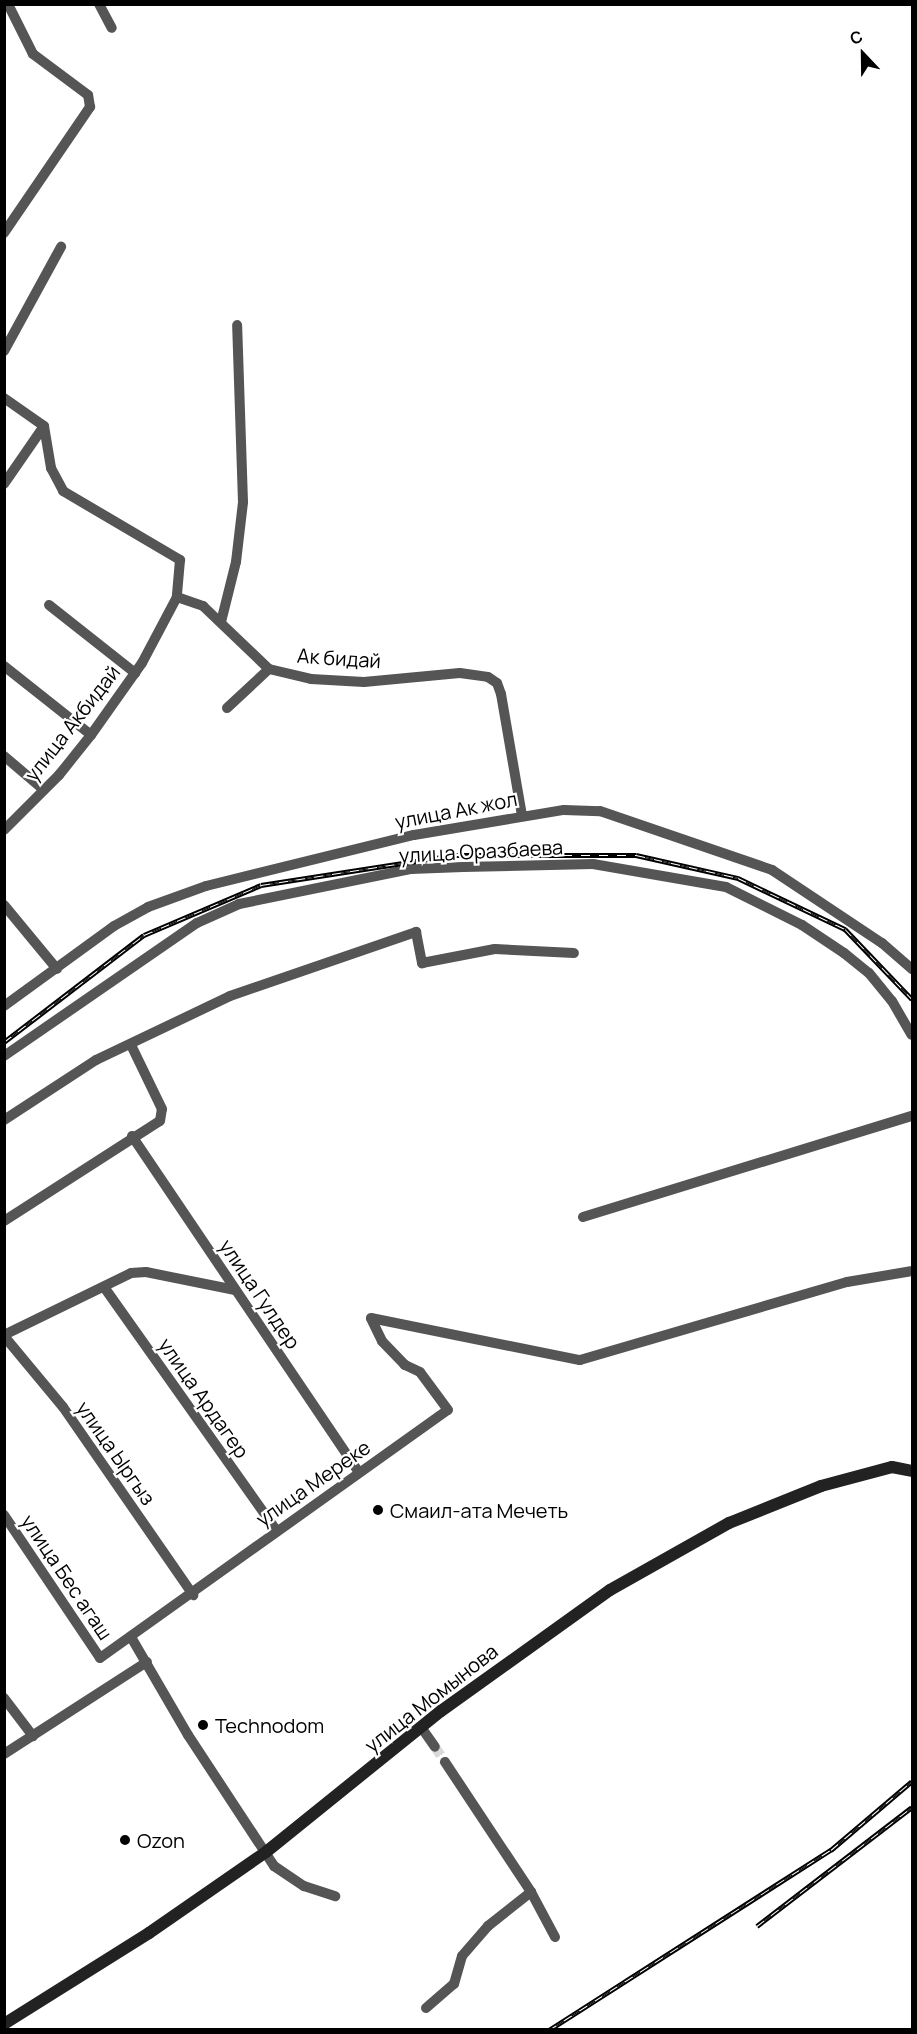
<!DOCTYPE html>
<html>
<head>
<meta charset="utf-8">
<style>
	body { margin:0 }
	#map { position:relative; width:917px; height:2034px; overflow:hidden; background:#fff; font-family:Manrope,sans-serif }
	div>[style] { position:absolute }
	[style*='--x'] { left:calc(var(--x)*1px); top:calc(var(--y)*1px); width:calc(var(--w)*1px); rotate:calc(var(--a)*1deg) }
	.street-tunnel>* { height:10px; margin-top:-5px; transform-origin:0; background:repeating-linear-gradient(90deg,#d9d9d9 0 10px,transparent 0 15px) }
	.street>* { height:10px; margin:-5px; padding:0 5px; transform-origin:5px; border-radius:5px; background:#555 }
	.secondary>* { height:12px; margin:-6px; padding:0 6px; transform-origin:6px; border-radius:6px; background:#222 }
	.rail>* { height:5px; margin-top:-2.5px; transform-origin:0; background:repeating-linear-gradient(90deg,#fff 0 9px,#000 0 18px); box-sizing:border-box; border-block:2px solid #000 }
	.dots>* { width:16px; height:16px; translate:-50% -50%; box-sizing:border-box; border:3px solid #fff; border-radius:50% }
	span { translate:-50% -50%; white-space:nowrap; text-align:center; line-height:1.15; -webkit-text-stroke:4.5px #fff; paint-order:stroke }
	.street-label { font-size:20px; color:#000 }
	.poi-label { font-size:20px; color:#000 }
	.left { translate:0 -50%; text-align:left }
	.frame { position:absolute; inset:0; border:6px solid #000; pointer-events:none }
	.north { position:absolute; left:833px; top:24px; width:60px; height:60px; -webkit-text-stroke:4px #fff; paint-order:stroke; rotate:338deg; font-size:16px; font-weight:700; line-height:24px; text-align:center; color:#000 }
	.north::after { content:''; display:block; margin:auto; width:21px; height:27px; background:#000; clip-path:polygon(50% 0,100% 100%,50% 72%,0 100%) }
</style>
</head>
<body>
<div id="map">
	<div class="street-tunnel">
		<i style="--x:435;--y:1747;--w:18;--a:56"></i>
	</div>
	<div class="street">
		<i style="--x:99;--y:4;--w:27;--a:62"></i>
		<i style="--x:4;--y:233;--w:153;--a:-55.7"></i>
		<i style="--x:90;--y:107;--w:12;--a:-99"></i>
		<i style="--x:88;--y:95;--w:69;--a:-143.3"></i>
		<i style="--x:33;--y:54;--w:56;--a:-116.6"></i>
		<i style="--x:4;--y:351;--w:119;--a:-61.3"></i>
		<i style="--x:4;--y:398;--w:49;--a:35"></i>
		<i style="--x:44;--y:426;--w:43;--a:80.5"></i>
		<i style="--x:51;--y:468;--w:26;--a:62"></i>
		<i style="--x:63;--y:491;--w:136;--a:30.5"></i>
		<i style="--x:180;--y:560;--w:37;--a:95"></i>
		<i style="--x:4;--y:484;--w:70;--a:-55.4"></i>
		<i style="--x:49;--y:605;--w:110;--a:38.3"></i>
		<i style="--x:221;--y:622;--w:62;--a:-76"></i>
		<i style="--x:236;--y:562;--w:60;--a:-83.3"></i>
		<i style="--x:243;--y:502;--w:177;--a:-91.9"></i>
		<i style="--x:4;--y:666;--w:111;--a:38.4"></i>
		<i style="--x:227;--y:708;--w:57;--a:-42.9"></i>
		<i style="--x:4;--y:756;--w:52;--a:40.4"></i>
		<i style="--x:4;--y:830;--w:78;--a:-45"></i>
		<i style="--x:59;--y:775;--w:51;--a:-51.3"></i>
		<i style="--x:91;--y:735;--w:88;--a:-54.7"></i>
		<i style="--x:142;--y:663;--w:75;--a:-62.1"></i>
		<i style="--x:177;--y:597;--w:28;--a:19"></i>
		<i style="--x:203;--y:606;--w:91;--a:43.7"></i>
		<i style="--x:269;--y:669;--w:43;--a:13.4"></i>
		<i style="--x:311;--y:679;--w:53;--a:3.2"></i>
		<i style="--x:364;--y:682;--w:96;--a:-5.4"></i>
		<i style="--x:460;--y:673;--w:28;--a:8"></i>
		<i style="--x:488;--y:677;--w:11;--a:34"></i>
		<i style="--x:497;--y:683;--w:12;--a:70"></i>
		<i style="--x:501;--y:694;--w:123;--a:80.2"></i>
		<i style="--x:4;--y:905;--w:83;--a:50.4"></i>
		<i style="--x:4;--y:1006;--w:136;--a:-36"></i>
		<i style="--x:114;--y:926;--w:39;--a:-29"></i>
		<i style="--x:148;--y:907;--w:62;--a:-19.9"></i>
		<i style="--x:206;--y:886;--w:214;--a:-13.8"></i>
		<i style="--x:414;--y:835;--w:152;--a:-9.5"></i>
		<i style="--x:564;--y:810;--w:36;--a:2"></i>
		<i style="--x:600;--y:811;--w:182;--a:18.9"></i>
		<i style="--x:772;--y:870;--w:132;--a:33.6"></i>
		<i style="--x:882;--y:943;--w:40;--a:41"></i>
		<i style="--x:4;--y:1056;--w:234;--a:-34.6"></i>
		<i style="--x:197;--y:923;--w:46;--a:-24.3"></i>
		<i style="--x:239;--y:904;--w:176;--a:-11.5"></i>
		<i style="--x:411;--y:869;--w:52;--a:-2.2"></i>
		<i style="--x:463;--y:867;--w:130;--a:-1.3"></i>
		<i style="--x:593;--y:864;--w:135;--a:9.8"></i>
		<i style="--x:726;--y:887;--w:85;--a:26.6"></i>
		<i style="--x:802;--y:925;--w:50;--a:33.7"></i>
		<i style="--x:844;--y:953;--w:32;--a:39"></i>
		<i style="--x:869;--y:973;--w:36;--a:51"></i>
		<i style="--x:892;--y:1001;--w:39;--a:60"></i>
		<i style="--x:4;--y:1120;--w:110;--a:-33.1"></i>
		<i style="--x:96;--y:1060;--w:148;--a:-25.5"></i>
		<i style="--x:230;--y:996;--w:197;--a:-19"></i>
		<i style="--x:416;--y:932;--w:32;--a:79"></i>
		<i style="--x:422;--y:963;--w:74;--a:-10.9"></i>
		<i style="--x:495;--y:949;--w:79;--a:2.9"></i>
		<i style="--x:132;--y:1136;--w:405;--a:56"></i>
		<i style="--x:583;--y:1217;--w:344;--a:-17.1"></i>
		<i style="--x:4;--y:1221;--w:185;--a:-32.7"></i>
		<i style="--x:160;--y:1121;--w:12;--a:-81"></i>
		<i style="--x:162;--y:1109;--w:71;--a:-115.8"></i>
		<i style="--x:104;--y:1287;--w:298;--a:54.7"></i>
		<i style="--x:371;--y:1318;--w:213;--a:11.4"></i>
		<i style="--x:580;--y:1360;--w:278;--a:-16.3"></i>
		<i style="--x:847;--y:1282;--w:66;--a:-9.6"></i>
		<i style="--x:4;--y:1335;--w:141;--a:-26"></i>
		<i style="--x:131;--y:1273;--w:15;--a:-4"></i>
		<i style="--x:146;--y:1272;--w:91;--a:11.4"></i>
		<i style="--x:4;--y:1336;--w:92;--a:50.3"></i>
		<i style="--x:63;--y:1407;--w:229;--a:55.3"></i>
		<i style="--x:4;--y:1515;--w:172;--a:56.1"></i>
		<i style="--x:100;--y:1658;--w:427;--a:-35.5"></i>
		<i style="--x:448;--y:1410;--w:47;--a:-126.4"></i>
		<i style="--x:420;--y:1372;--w:17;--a:-155"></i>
		<i style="--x:405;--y:1365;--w:33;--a:-134"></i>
		<i style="--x:382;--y:1341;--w:25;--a:-116"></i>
		<i style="--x:131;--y:1637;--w:113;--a:59.8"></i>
		<i style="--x:188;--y:1735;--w:157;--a:56.7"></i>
		<i style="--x:274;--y:1866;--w:36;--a:34"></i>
		<i style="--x:304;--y:1886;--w:33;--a:18"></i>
		<i style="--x:4;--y:1698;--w:48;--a:52.7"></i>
		<i style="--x:421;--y:1727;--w:24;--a:55"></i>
		<i style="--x:4;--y:1754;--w:170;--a:-32.8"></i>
		<i style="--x:445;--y:1762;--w:156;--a:56.5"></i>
		<i style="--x:531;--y:1892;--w:51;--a:61.9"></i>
		<i style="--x:426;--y:2008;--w:37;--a:-41"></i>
		<i style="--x:454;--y:1984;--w:29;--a:-74"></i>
		<i style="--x:462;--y:1956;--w:40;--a:-49"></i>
		<i style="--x:488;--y:1926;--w:55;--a:-38.3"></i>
	</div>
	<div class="secondary">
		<i style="--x:4;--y:2024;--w:171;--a:-32.1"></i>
		<i style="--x:149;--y:1933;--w:142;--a:-34.7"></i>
		<i style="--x:266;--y:1852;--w:225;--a:-38.9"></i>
		<i style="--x:441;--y:1711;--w:208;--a:-35.6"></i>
		<i style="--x:610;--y:1590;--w:137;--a:-29.4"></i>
		<i style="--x:729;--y:1523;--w:99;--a:-21.9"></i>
		<i style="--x:821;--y:1486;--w:73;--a:-15"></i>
		<i style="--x:892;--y:1467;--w:20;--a:11"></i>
	</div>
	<div class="rail">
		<i style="--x:4;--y:1042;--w:176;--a:-37.4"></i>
		<i style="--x:144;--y:935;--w:127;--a:-23.1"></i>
		<i style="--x:261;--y:885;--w:196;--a:-8.8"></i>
		<i style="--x:455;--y:855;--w:181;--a:0"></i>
		<i style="--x:636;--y:855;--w:105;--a:12.7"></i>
		<i style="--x:738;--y:878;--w:119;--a:25.5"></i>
		<i style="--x:845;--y:929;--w:97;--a:46.3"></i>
		<i style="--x:757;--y:1926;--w:195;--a:-37.5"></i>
		<i style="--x:549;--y:2030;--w:335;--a:-32.6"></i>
		<i style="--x:831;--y:1850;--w:106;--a:-40.4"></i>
	</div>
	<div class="dots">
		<i style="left:378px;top:1510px;background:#000"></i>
		<i style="left:203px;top:1725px;background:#000"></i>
		<i style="left:125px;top:1840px;background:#000"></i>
	</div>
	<div class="street-label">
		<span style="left:339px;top:658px;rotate:4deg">Ак бидай</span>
		<span style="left:72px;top:723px;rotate:-52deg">улица Акбидай</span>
		<span style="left:456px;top:810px;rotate:-11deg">улица Ак жол</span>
		<span style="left:481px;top:851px;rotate:-3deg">улица Оразбаева</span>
		<span style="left:260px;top:1294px;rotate:56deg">улица Гулдер</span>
		<span style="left:204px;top:1398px;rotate:55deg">улица Ардагер</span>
		<span style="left:116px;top:1453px;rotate:55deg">улица Ыргыз</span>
		<span style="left:313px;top:1483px;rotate:-35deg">улица Мереке</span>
		<span style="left:67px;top:1577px;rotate:56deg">улица Бес агаш</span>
		<span style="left:431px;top:1698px;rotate:-38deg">улица Момынова</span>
	</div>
	<div class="poi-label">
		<span class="left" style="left:390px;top:1510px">Смаил-ата Мечеть</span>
		<span class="left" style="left:215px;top:1725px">Technodom</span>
		<span class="left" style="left:137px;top:1840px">Ozon</span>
	</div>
	<div class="frame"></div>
	<div class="north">С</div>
</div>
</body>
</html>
